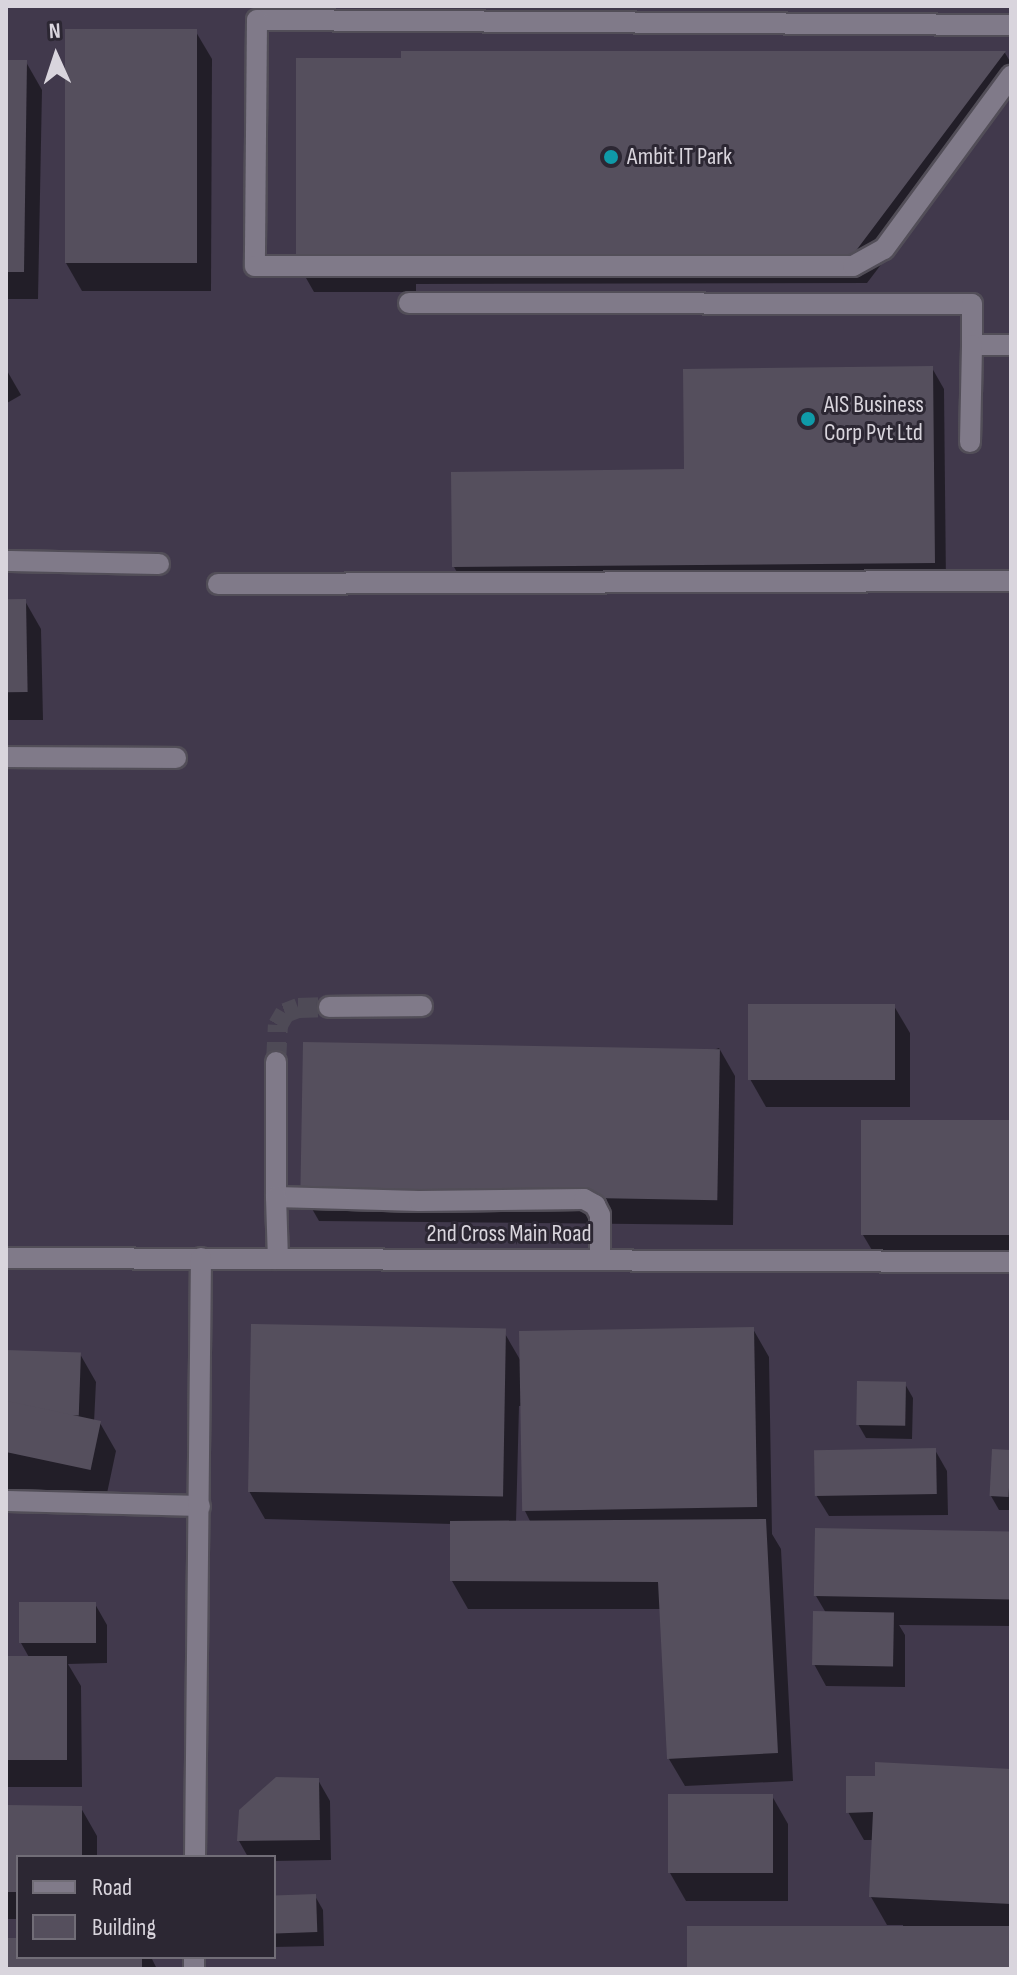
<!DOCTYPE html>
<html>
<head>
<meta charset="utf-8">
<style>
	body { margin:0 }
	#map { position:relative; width:1017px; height:1975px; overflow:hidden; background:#36313e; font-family:"Sofia Sans Condensed",sans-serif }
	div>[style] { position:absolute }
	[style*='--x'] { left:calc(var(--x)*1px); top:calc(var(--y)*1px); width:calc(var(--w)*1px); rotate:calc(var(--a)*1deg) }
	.built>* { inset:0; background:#41394c }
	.shadow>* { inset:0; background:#0007; transform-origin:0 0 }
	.building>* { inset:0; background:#554f5d; transform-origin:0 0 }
	.minor-tunnel>* { height:20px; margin-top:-10px; transform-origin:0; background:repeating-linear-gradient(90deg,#4e4a56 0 20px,transparent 0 30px) }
	.roads { filter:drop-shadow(2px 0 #524e58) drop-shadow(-2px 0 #524e58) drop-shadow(0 2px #524e58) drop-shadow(0 -2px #524e58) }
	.minor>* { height:20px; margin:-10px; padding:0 10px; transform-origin:10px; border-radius:10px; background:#807a89 }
	.dots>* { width:22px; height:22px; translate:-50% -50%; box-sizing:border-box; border:4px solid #2c2733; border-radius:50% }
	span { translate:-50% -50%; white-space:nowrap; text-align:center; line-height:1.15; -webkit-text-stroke:6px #2c2733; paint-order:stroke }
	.poi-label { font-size:24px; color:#d9d5dd }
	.left { translate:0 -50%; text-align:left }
	.street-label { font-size:24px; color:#d9d5dd }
	.frame { position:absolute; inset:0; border:8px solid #d9d5dd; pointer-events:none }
	.legend { position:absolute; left:16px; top:1855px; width:260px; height:104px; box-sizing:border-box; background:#2c2733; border:2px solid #716d77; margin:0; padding:10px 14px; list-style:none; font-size:24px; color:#d9d5dd }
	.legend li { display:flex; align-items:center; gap:16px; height:40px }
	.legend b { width:40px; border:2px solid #716d77 }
	.north { position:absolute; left:16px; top:16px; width:80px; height:80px; -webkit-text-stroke:6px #2c2733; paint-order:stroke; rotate:357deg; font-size:22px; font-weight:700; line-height:32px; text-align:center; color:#d9d5dd }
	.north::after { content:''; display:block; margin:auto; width:28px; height:36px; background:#d9d5dd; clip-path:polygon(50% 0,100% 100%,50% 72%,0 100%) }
</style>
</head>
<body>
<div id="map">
	<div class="built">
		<i style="clip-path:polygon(evenodd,6px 6px,1011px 6px,1011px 1969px,6px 1969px,6px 6px,18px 1857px,274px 1857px,274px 1957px,18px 1957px,18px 1857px)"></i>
	</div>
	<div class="shadow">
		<i style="clip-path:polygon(196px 32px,212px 59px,211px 291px,82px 291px,66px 263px)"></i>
		<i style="clip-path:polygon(403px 53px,1005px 53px,1011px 63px,1011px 94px,867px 283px,416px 284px,416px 292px,314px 292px,298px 264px,403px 60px)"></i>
		<i style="clip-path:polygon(6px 62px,26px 62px,42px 90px,38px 299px,6px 299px)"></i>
		<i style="clip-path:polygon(932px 368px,944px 389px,946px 583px,466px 588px,454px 567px)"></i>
		<i style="left:6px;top:369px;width:30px;height:223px;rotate:60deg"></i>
		<i style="clip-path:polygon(25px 601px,41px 629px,43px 720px,6px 720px,6px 602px)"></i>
		<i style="clip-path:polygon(894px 1006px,910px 1033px,910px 1107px,766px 1107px,750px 1079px)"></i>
		<i style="clip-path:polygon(719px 1048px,735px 1076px,733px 1225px,319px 1221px,303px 1193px)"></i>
		<i style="clip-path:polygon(1011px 1122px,1011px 1262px,879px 1262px,863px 1235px)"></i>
		<i style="clip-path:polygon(evenodd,753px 1329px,769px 1357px,772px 1534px,781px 1549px,793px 1781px,685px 1786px,669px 1759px,661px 1609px,468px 1609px,452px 1581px,452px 1524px,265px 1519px,249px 1491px,504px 1332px,522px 1363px,753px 1329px,519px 1406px,523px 1406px,525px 1511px,531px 1523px,516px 1523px,519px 1406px)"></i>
		<i style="clip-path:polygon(6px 1352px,80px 1354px,96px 1382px,94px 1423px,100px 1423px,116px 1451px,106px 1498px,6px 1500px)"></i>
		<i style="clip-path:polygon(905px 1384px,913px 1398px,912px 1439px,866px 1438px,858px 1424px)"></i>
		<i style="clip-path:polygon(935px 1450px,947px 1471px,948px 1515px,829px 1516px,816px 1495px)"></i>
		<i style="clip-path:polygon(1011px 1452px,1011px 1510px,999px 1510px,991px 1496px)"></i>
		<i style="clip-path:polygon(1011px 1533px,1011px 1626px,899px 1625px,905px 1635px,905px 1687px,826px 1686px,814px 1664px,826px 1613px,816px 1596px)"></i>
		<i style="clip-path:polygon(95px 1604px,107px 1625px,107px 1663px,68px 1664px,81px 1686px,82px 1787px,6px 1787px,6px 1659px,30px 1659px,21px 1643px)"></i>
		<i style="clip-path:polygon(1011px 1771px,1011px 1969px,690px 1969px,903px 1929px,903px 1925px,887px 1925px,871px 1897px,873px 1840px,864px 1840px,848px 1812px)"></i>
		<i style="clip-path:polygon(318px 1780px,330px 1801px,331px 1860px,274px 1861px,274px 1857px,248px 1857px,239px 1841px)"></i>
		<i style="clip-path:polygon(772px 1796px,788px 1824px,788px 1901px,686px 1901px,670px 1873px)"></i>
		<i style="clip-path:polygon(6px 1807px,81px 1808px,97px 1836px,97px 1857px,18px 1857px,18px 1919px,6px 1919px)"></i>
		<i style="clip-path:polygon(315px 1896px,323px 1910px,324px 1946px,274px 1947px,274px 1897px)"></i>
		<i style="clip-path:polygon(6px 1940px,18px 1940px,18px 1957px,151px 1957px,157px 1969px,6px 1969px)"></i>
	</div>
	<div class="building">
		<i style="left:65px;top:29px;width:132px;height:234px"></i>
		<i style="clip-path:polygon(401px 51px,1006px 51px,852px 256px,401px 257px,296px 265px,296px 58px,401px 58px)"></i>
		<i style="clip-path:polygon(6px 60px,27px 60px,24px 272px,6px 272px)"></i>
		<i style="clip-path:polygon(933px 366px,935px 563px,452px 567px,451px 472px,684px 469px,683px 369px)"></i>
		<i style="left:26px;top:599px;width:93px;height:20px;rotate:89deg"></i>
		<i style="left:748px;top:1004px;width:147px;height:76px"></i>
		<i style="left:303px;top:1042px;width:417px;height:151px;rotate:1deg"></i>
		<i style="left:861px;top:1120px;width:150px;height:115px"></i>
		<i style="left:251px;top:1324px;width:255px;height:168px;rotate:1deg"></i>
		<i style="left:754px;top:1327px;width:180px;height:235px;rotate:89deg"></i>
		<i style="left:6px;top:1350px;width:75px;height:63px;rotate:2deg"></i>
		<i style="left:857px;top:1381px;width:49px;height:44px;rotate:1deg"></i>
		<i style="left:101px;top:1421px;width:50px;height:95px;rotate:102deg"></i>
		<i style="left:936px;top:1448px;width:46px;height:122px;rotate:89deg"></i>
		<i style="left:992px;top:1449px;width:19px;height:47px;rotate:3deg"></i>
		<i style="clip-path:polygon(766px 1519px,778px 1753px,667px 1759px,658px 1582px,450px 1581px,450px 1521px)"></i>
		<i style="left:815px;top:1528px;width:196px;height:68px;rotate:1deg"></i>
		<i style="left:96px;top:1602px;width:41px;height:77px;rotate:90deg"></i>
		<i style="left:813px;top:1611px;width:81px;height:54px;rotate:1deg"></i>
		<i style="left:67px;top:1656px;width:104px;height:61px;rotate:90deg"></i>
		<i style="clip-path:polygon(875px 1762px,1011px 1769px,1011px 1904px,869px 1897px,873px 1812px,846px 1813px,846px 1776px,875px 1776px)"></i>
		<i style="clip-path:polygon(276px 1777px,319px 1778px,320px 1840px,237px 1841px,239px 1810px)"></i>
		<i style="left:773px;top:1794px;width:79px;height:105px;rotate:90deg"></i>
		<i style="clip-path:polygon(6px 1805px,82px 1806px,82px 1857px,18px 1857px,18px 1892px,6px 1892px)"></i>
		<i style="left:316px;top:1894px;width:38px;height:42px;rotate:88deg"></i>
		<i style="left:1011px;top:1926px;width:43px;height:324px;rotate:90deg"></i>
		<i style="clip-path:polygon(6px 1938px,18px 1938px,18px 1957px,142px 1957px,142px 1969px,6px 1969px)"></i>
	</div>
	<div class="minor-tunnel">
		<i style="--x:276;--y:1062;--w:37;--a:-87"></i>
		<i style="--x:278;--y:1025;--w:14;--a:-60"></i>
		<i style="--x:285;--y:1013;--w:14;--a:-21"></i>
		<i style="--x:298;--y:1008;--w:31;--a:-2"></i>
	</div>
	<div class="roads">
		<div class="minor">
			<i style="--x:1011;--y:25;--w:754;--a:-179.62"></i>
			<i style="--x:257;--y:20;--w:246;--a:90.5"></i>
			<i style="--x:255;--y:266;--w:598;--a:0"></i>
			<i style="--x:853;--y:266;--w:35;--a:-29"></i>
			<i style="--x:884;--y:249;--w:215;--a:-53.7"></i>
			<i style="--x:409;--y:303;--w:563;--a:0.1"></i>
			<i style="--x:972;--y:304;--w:41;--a:90"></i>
			<i style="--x:972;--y:345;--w:39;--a:0"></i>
			<i style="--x:970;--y:442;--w:97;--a:-88.8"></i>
			<i style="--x:6;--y:561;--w:153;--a:1.1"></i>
			<i style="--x:218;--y:584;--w:793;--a:-0.22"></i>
			<i style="--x:6;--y:757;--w:170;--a:0.3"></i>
			<i style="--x:329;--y:1007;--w:93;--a:-0.6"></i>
			<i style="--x:276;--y:1062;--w:135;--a:90"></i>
			<i style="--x:276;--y:1197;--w:143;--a:1.6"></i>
			<i style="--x:419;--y:1201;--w:165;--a:-0.7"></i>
			<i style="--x:584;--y:1199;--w:13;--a:29"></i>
			<i style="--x:595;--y:1205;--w:11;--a:63"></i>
			<i style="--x:600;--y:1215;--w:45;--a:90"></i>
			<i style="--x:276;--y:1197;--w:62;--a:88.2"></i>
			<i style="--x:6;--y:1258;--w:1005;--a:0.23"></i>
			<i style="--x:6;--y:1501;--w:194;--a:1.5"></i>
			<i style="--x:195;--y:1857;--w:599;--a:-89.43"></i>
			<i style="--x:194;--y:1969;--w:12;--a:-90"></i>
		</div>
	</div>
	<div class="dots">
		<i style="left:611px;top:157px;background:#0f9aa8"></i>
		<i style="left:808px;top:419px;background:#0f9aa8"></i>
	</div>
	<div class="poi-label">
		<span class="left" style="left:627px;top:157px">Ambit IT Park</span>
		<span class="left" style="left:824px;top:419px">AIS Business<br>Corp Pvt Ltd</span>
	</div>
	<div class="street-label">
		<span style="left:509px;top:1234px">2nd Cross Main Road</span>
	</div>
	<div class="frame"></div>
	<ul class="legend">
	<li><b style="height:10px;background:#807a89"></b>Road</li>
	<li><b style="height:22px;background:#554f5d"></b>Building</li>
	</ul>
	<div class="north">N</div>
</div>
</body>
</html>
